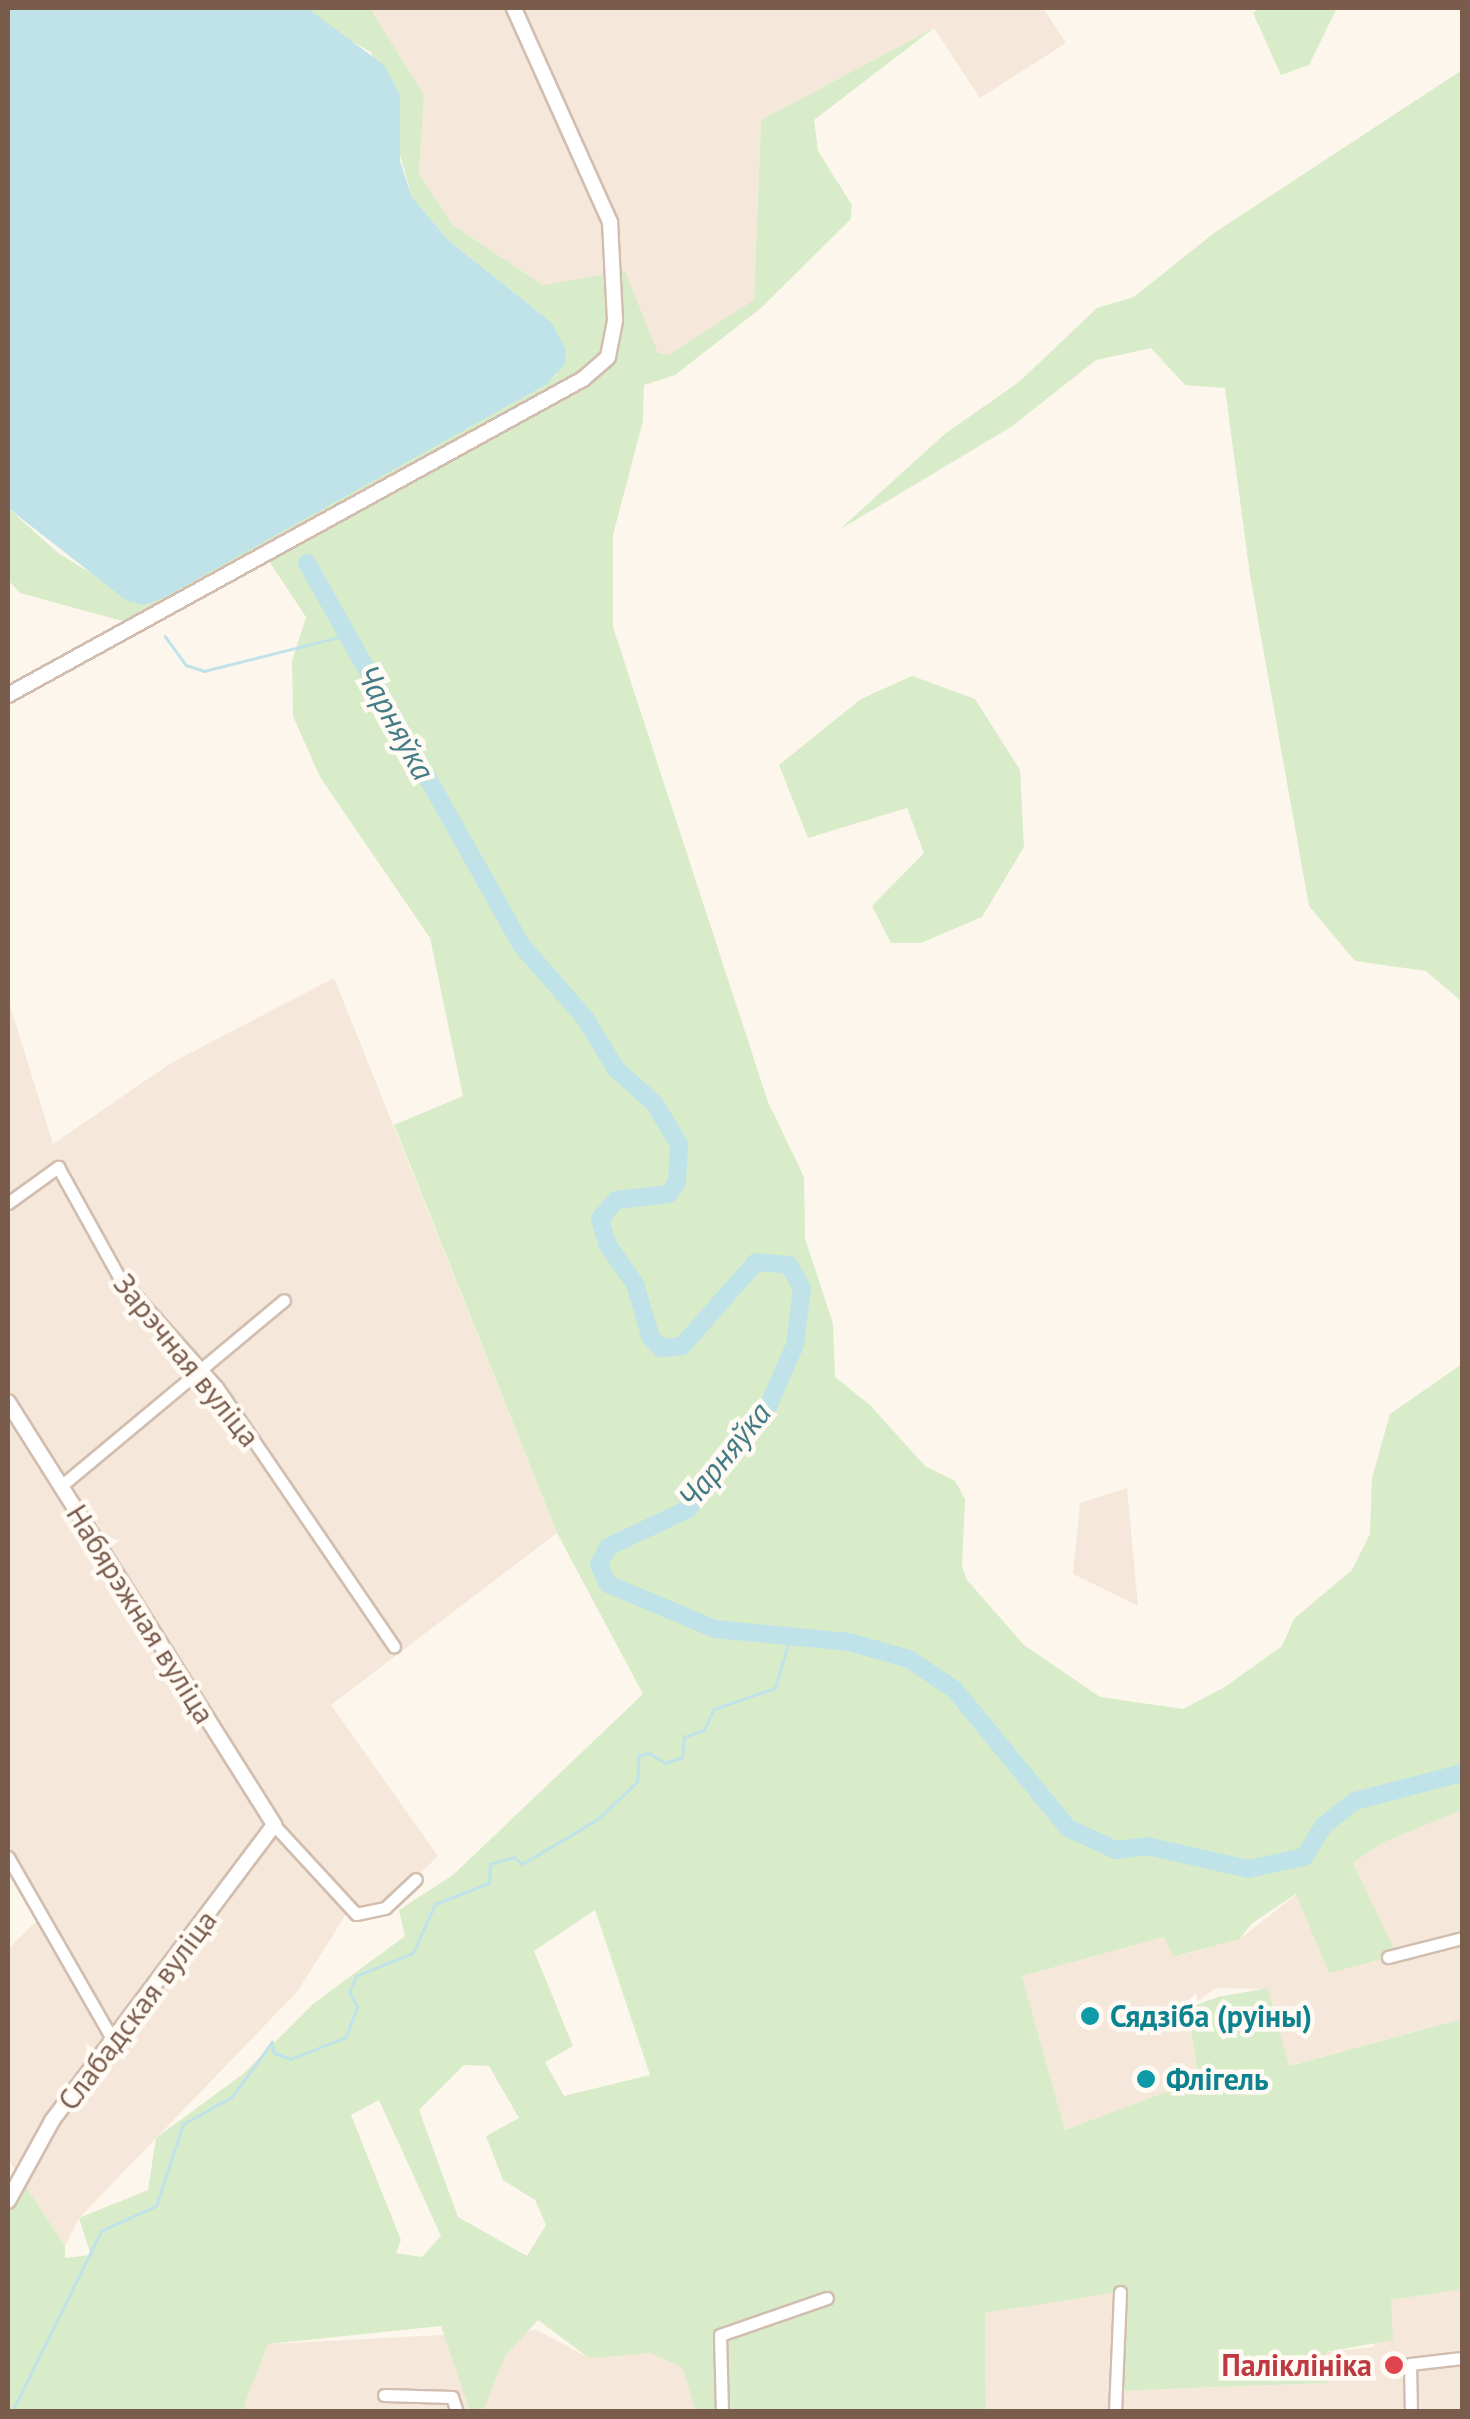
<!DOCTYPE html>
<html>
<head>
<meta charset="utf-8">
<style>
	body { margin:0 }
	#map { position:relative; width:1470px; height:2419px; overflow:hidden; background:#fdf6ec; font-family:"PT Sans",sans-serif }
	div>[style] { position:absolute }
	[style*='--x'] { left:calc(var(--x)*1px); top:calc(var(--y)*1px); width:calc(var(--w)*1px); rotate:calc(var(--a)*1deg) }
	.residential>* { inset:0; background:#f5e8da }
	.green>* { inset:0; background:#d8ecc9 }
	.water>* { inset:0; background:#bfe3e8 }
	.stream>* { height:2.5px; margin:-1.25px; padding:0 1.25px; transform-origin:1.25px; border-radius:1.25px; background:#bfe3e8 }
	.river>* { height:18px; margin:-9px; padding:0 9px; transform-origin:9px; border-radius:9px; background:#bfe3e8 }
	.roads { filter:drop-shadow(2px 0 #d1beb0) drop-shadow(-2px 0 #d1beb0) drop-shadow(0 2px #d1beb0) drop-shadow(0 -2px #d1beb0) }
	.minor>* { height:11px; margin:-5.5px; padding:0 5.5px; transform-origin:5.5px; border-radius:5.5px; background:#fff }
	.tertiary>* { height:14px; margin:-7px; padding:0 7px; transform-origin:7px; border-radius:7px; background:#fff }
	.dots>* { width:28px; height:28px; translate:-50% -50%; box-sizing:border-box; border:5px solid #fffaf3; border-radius:50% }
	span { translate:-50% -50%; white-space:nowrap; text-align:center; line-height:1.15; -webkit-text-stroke:9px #fffaf3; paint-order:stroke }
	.street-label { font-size:30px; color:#7a5c4d }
	.culture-label { font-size:30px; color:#0d838f; font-weight:700 }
	.left { translate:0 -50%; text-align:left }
	.health-label { font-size:30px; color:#be3a42; font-weight:700 }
	.right { translate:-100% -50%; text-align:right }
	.water-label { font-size:32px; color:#437c86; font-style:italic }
	.frame { position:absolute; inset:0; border:10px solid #7a5c4d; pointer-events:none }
</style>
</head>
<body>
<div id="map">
	<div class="residential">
		<i style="clip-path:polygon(370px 8px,1043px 8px,1066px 43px,980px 98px,934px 28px,761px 120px,754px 301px,668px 355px,658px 354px,624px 272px,543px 285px,453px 225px,419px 174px,424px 95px)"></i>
		<i style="clip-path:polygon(334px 978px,557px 1533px,331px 1705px,438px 1856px,385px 1908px,348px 1911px,297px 1992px,79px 2218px,65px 2246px,8px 2159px,8px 1949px,43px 1915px,8px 1857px,8px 999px,53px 1144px,171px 1063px)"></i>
		<i style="clip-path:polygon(1127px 1488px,1138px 1606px,1073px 1574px,1080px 1503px)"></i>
		<i style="clip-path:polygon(1462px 1810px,1462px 2019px,1288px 2066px,1268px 1989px,1216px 1988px,1188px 2008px,1197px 2071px,1188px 2085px,1065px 2130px,1022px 1976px,1164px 1937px,1174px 1957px,1240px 1939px,1297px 1894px,1371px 1902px,1353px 1863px,1382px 1843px)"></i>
		<i style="clip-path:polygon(1462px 2289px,1462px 2411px,986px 2411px,985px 2313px,1120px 2292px,1116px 2391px,1327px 2383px,1326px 2352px,1373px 2347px,1390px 2300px)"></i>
		<i style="clip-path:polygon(701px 2325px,722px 2411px,250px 2412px,244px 2406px,268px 2344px,537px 2330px,589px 2358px)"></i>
	</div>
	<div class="green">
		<i style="clip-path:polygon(evenodd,307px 8px,370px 8px,424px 95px,419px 174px,453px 225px,543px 285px,625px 271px,658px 353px,668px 355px,754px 300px,761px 120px,934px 28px,814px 120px,818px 151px,852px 205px,851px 219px,761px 308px,675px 375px,644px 385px,643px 421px,613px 535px,613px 627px,768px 1102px,804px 1177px,805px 1238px,833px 1324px,835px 1377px,870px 1405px,925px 1466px,955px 1481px,965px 1499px,962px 1566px,967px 1580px,1024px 1645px,1100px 1697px,1183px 1709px,1225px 1687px,1282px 1646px,1294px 1619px,1352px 1570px,1370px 1534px,1372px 1478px,1390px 1414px,1462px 1364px,1462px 1810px,1382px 1843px,1353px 1863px,1397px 1955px,1329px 1973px,1296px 1894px,1251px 1924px,1240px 1939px,1173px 1957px,1164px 1937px,1022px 1976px,1065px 2130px,1188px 2084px,1197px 2070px,1188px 2008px,1218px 1997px,1268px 1988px,1289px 2066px,1462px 2019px,1462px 2289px,1391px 2300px,1393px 2340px,1326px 2352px,1328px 2383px,1115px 2391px,1119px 2292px,985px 2313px,986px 2411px,696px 2411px,682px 2367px,650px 2353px,589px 2358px,538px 2320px,505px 2356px,483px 2411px,470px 2411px,441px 2326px,268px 2344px,244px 2406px,250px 2411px,8px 2411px,8px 2201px,19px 2176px,65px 2246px,65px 2258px,91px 2255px,79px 2218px,148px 2190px,156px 2138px,243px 2074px,313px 2004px,405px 1936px,399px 1910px,453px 1875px,643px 1694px,557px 1533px,394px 1125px,463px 1096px,430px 938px,320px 777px,293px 716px,292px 661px,306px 617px,265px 555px,137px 625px,20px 593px,8px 580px,8px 508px,58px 553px,144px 605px,557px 375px,551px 322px,448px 240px,412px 197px,371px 52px,322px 25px,307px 8px,595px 1910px,650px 2075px,564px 2096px,545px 2062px,573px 2046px,534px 1951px,595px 1910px,307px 8px,464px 2065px,489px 2066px,519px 2118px,486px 2136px,503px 2180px,535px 2200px,546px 2225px,527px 2256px,458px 2217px,419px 2110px,464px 2065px,307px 8px,379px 2100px,441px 2236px,422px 2257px,396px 2253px,401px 2240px,351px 2115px,379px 2100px)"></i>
		<i style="clip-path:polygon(1259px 8px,1337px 8px,1309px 65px,1281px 75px,1253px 13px)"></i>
		<i style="clip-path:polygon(1462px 70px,1462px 1002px,1426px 971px,1355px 961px,1309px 906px,1250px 575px,1225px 388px,1185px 385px,1151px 348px,1096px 360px,1011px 427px,839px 530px,946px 433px,1019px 382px,1097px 308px,1134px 297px,1214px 233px)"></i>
		<i style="clip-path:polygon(912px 676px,975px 699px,1020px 770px,1024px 847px,982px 917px,921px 943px,891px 943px,872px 906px,924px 853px,907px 808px,808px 838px,779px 765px,861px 699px)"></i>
	</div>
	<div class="water">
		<i style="clip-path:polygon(8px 8px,307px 8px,384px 65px,400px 95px,400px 161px,412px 197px,448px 240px,551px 322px,566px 349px,565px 364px,547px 384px,163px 598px,144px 605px,127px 601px,8px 508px)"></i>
	</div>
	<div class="stream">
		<i style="--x:165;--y:636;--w:36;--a:54"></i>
		<i style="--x:186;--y:665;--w:19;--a:18"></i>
		<i style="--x:204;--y:671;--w:152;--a:-14.1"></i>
		<i style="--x:12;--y:2412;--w:202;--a:-63.8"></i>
		<i style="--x:101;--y:2231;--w:60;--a:-24.4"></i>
		<i style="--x:156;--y:2206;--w:86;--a:-71.8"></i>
		<i style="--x:183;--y:2124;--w:56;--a:-28.9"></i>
		<i style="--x:232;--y:2097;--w:68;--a:-54"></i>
		<i style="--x:272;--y:2042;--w:11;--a:80"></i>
		<i style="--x:274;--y:2053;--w:18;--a:19"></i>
		<i style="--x:291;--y:2059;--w:59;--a:-21.8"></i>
		<i style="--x:346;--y:2037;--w:32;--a:-70"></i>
		<i style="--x:357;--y:2007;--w:17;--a:-118"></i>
		<i style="--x:349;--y:1992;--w:17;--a:-66"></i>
		<i style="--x:356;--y:1976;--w:61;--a:-22"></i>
		<i style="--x:413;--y:1953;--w:54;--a:-65.8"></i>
		<i style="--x:435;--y:1904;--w:58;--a:-21.3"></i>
		<i style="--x:489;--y:1883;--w:19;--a:-87"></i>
		<i style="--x:490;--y:1864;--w:25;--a:-16"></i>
		<i style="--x:514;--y:1857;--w:11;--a:41"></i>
		<i style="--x:522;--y:1864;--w:88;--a:-30.6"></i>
		<i style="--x:598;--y:1819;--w:54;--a:-43.5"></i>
		<i style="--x:637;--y:1782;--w:27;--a:-86"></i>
		<i style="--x:639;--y:1755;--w:11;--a:-10"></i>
		<i style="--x:650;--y:1753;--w:18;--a:34"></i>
		<i style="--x:665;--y:1763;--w:18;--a:-19"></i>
		<i style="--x:682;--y:1757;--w:20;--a:-84"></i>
		<i style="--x:684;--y:1737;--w:21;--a:-19"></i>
		<i style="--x:704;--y:1730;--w:23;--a:-65"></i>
		<i style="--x:714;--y:1709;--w:65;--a:-19"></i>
		<i style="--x:775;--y:1688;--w:53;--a:-73.6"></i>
	</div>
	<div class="river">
		<i style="--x:307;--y:563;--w:439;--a:60.7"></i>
		<i style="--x:522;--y:946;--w:96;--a:48.8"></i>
		<i style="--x:585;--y:1018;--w:60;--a:58.7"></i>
		<i style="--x:616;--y:1069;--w:51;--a:41.8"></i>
		<i style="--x:654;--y:1103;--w:48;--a:58.6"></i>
		<i style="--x:679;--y:1144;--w:38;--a:93"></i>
		<i style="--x:677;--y:1182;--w:14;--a:124"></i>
		<i style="--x:669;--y:1194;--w:53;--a:173.5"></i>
		<i style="--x:616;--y:1200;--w:25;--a:130"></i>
		<i style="--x:600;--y:1219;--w:26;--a:74"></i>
		<i style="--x:607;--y:1244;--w:49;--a:55"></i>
		<i style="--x:635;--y:1284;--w:56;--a:73.5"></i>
		<i style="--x:651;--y:1338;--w:14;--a:45"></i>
		<i style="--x:661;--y:1348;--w:21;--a:-5"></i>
		<i style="--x:682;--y:1346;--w:112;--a:-48.6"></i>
		<i style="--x:756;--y:1262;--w:33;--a:5"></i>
		<i style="--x:789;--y:1265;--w:26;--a:61"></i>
		<i style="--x:802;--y:1288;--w:57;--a:97"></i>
		<i style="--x:795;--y:1345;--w:80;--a:113.7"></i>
		<i style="--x:763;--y:1418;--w:118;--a:129.5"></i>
		<i style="--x:688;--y:1509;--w:89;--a:154.6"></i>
		<i style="--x:608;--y:1547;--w:20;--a:117"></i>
		<i style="--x:599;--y:1565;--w:21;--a:65"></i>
		<i style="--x:608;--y:1584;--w:116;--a:22.8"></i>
		<i style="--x:715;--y:1629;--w:135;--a:5.5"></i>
		<i style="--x:849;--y:1642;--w:62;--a:15.8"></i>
		<i style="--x:909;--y:1659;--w:55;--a:34"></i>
		<i style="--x:955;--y:1690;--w:178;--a:50.7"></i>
		<i style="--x:1068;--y:1828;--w:53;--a:24.6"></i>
		<i style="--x:1116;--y:1850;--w:31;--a:-7"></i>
		<i style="--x:1147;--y:1846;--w:104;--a:12.8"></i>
		<i style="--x:1248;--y:1869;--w:57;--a:-12.1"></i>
		<i style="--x:1304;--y:1857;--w:38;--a:-58"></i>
		<i style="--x:1324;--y:1825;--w:39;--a:-38"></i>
		<i style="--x:1355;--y:1801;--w:111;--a:-14.7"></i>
	</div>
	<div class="roads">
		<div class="minor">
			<i style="--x:8;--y:1203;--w:62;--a:-35.8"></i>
			<i style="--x:58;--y:1167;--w:126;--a:61"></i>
			<i style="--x:119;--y:1277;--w:147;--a:48.3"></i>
			<i style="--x:217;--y:1387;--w:314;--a:55.7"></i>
			<i style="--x:61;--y:1486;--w:290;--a:-39.8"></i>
			<i style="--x:274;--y:1825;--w:121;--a:47.3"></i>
			<i style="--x:356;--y:1914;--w:30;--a:-12"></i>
			<i style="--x:385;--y:1908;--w:42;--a:-43.1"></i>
			<i style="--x:8;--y:1857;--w:213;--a:60.2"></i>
			<i style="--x:1388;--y:1957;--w:76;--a:-14.4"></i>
			<i style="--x:384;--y:2395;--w:68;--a:1.7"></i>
			<i style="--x:452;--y:2397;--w:16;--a:72"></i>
			<i style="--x:722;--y:2412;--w:77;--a:-91.5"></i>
			<i style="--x:720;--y:2335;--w:113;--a:-19.1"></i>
			<i style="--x:1115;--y:2412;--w:120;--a:-87.6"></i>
			<i style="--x:1411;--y:2412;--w:48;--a:-91.2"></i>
			<i style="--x:1410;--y:2364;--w:52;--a:-6.6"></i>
		</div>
		<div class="tertiary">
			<i style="--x:8;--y:695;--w:656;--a:-28.79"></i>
			<i style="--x:583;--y:379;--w:33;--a:-41"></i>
			<i style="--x:608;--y:357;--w:38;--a:-79"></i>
			<i style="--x:615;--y:320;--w:98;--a:-92.9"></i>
			<i style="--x:610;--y:222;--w:235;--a:-114.2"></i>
			<i style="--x:8;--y:1402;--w:500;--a:57.8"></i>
			<i style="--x:274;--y:1825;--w:370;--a:126.9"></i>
			<i style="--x:52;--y:2121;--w:91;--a:118.8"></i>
		</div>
	</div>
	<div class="dots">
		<i style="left:1090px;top:2016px;background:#0f9aa8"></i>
		<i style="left:1146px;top:2079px;background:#0f9aa8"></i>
		<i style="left:1394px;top:2365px;background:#e0444e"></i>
	</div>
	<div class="street-label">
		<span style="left:187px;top:1360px;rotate:51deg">Зарэчная вуліца</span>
		<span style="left:141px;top:1614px;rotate:58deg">Набярэжная вуліца</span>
		<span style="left:137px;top:2010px;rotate:-53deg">Слабадская вуліца</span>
	</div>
	<div class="culture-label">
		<span class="left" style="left:1110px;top:2016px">Сядзіба (руіны)</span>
		<span class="left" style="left:1166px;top:2079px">Флігель</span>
	</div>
	<div class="health-label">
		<span class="right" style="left:1372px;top:2365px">Паліклініка</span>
	</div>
	<div class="water-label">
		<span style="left:396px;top:722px;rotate:61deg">Чарняўка</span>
		<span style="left:724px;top:1455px;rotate:-51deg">Чарняўка</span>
	</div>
	<div class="frame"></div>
</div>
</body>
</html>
